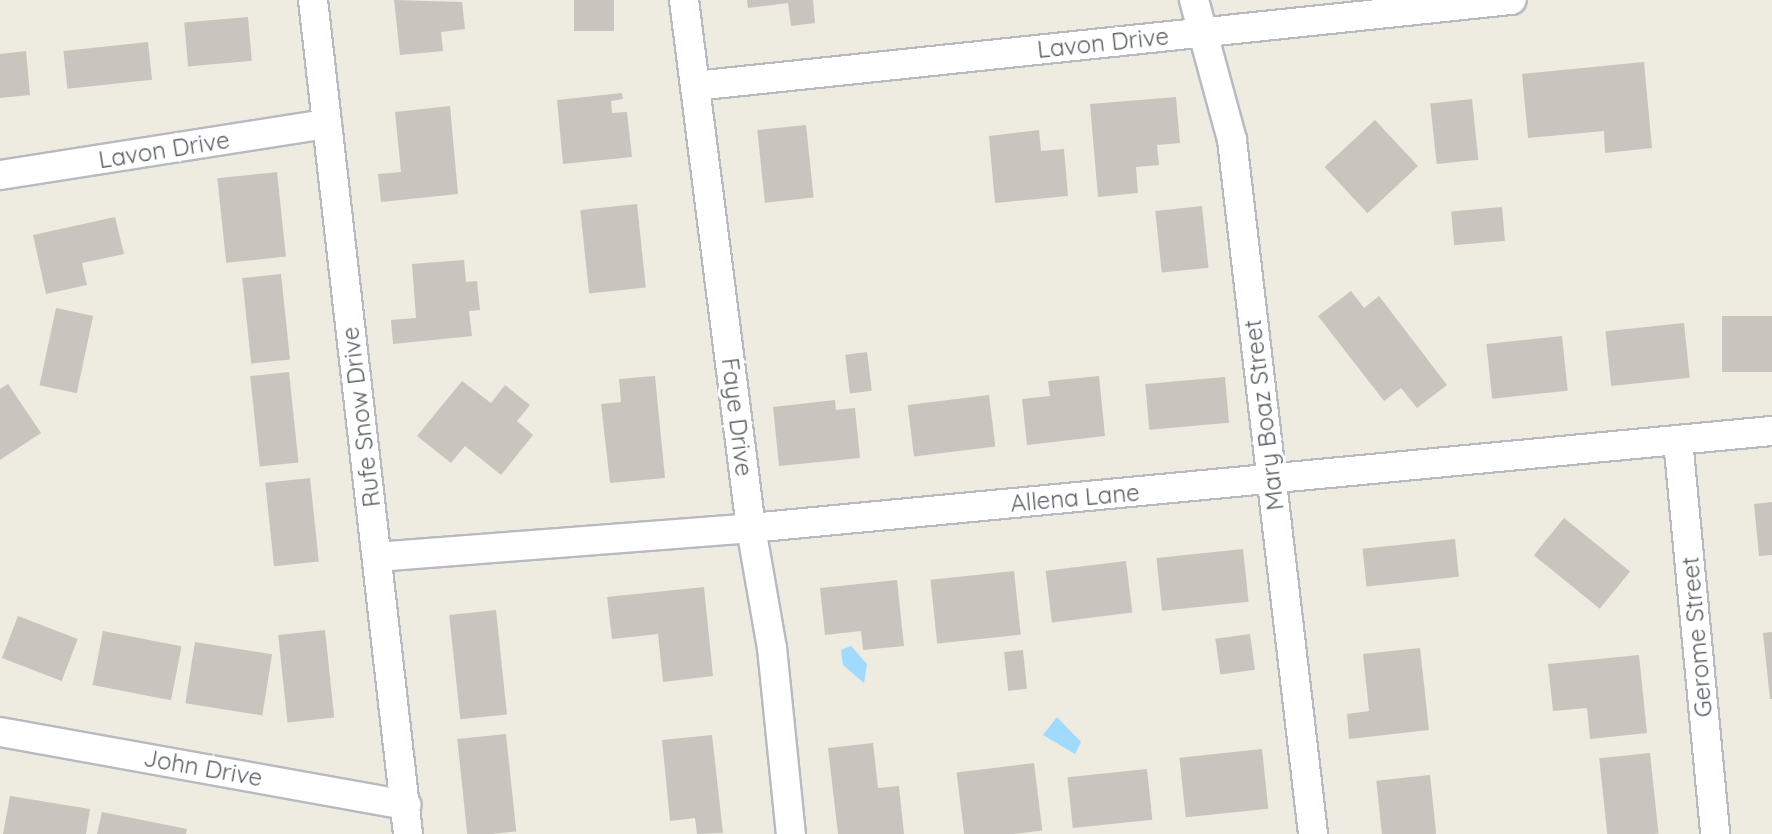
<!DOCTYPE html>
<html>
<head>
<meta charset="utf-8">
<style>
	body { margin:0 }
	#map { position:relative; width:1772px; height:834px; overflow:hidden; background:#eeebe1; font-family:Quicksand,sans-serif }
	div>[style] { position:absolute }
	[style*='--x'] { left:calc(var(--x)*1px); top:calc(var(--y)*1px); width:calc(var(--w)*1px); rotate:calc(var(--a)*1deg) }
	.water>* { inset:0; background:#a1daff }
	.building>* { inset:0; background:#c9c5be; transform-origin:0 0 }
	.roads { filter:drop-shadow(2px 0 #b7babf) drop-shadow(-2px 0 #b7babf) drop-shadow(0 2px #b7babf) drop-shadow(0 -2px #b7babf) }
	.minor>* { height:28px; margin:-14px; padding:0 14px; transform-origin:14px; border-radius:14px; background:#fff }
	span { translate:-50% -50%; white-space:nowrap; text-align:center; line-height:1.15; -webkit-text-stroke:6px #fff; paint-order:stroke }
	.street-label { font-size:24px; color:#5a5f64 }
</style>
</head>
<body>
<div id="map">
	<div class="water">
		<i style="clip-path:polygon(851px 646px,867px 664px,864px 683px,843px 665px,841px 650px)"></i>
		<i style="clip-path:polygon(1057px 717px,1081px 742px,1075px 754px,1043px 735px)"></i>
	</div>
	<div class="building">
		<i style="clip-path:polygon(394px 0,462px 2px,465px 29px,441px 32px,443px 51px,400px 55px)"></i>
		<i style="left:574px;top:0;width:40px;height:31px"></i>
		<i style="clip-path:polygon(747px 0,813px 0,815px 23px,791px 26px,788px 3px,748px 8px)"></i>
		<i style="left:248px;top:17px;width:44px;height:64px;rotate:85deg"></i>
		<i style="left:148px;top:42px;width:38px;height:85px;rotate:84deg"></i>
		<i style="clip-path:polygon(26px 51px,30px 95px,0 98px,0 54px)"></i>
		<i style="clip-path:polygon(1644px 62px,1652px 148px,1605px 153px,1604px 131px,1528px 138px,1522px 74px)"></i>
		<i style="clip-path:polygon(622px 93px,623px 99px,611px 101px,612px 113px,627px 112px,632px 157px,563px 164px,557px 100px)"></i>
		<i style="clip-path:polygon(1176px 97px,1180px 143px,1157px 145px,1159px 165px,1136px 167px,1138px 193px,1098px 197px,1090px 104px)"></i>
		<i style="left:1472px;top:99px;width:61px;height:42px;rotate:84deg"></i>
		<i style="clip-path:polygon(450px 106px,458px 194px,381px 202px,378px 174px,401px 172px,395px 112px)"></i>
		<i style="left:1375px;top:120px;width:63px;height:69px;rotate:47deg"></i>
		<i style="left:806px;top:125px;width:73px;height:49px;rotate:84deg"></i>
		<i style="clip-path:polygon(1039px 130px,1041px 151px,1064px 149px,1068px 196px,995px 203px,989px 136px)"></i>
		<i style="left:277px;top:172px;width:85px;height:60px;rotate:84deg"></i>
		<i style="left:637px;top:204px;width:84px;height:57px;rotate:84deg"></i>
		<i style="left:1202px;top:206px;width:62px;height:47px;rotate:84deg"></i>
		<i style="left:1502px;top:207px;width:34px;height:51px;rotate:85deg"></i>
		<i style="clip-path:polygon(115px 217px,124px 254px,82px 263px,87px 285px,46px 294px,33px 235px)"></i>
		<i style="clip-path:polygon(464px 260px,466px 282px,477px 281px,480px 310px,469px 311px,472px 336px,393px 344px,391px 320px,416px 318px,412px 264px)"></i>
		<i style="left:281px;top:274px;width:86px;height:39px;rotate:84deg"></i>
		<i style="clip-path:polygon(1351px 291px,1364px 308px,1379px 296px,1447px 385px,1417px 408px,1401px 388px,1384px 401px,1318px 316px)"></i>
		<i style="left:56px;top:308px;width:38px;height:79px;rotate:12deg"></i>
		<i style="left:1772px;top:316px;width:56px;height:50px;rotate:90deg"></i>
		<i style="left:1684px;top:323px;width:55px;height:79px;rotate:84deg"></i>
		<i style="left:1562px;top:336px;width:55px;height:76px;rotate:84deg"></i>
		<i style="left:867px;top:352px;width:39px;height:22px;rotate:83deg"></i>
		<i style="left:289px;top:372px;width:91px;height:39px;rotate:84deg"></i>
		<i style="clip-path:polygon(655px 376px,665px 478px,610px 483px,601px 404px,621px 402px,619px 379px)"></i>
		<i style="clip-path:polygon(1099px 376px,1105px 436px,1027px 445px,1022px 399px,1050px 396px,1048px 381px)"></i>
		<i style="left:1225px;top:377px;width:46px;height:80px;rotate:85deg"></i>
		<i style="clip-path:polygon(462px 381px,491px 403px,505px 385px,530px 405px,517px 421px,533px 435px,501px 475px,465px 446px,451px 463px,417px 436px)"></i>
		<i style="clip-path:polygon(8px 384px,41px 433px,0 460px,0 389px)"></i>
		<i style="left:989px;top:395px;width:52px;height:82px;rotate:83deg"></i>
		<i style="clip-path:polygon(835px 400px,836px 410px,855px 408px,860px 458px,779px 466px,773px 407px)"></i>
		<i style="left:310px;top:478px;width:84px;height:45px;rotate:84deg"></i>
		<i style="clip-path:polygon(1772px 502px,1772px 555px,1759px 556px,1754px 504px)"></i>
		<i style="left:1564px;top:518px;width:85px;height:48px;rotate:39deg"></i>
		<i style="left:1455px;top:539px;width:38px;height:93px;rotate:84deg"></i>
		<i style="left:1243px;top:549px;width:53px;height:87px;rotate:84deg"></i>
		<i style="left:1126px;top:561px;width:52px;height:81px;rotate:83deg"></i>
		<i style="left:1014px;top:571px;width:64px;height:84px;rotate:84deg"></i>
		<i style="clip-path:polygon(897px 580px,904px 646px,863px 650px,861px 631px,825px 635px,820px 588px)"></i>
		<i style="clip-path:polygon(704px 587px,713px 676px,663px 682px,658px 634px,612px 639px,607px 597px)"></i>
		<i style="left:496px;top:610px;width:105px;height:47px;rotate:84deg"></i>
		<i style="left:18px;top:616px;width:64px;height:45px;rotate:21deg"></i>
		<i style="left:325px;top:630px;width:88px;height:47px;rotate:84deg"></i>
		<i style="left:103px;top:631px;width:80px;height:55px;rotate:11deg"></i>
		<i style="clip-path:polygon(1772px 632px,1772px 699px,1770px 699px,1763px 633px)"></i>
		<i style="left:1250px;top:634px;width:36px;height:35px;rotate:82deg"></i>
		<i style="left:195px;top:642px;width:78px;height:62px;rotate:9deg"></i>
		<i style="clip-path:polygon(1420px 648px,1429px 730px,1349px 739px,1347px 714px,1369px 711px,1363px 654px)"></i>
		<i style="left:1023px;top:650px;width:39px;height:19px;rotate:84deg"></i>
		<i style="clip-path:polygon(1639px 655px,1647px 733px,1590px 739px,1587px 708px,1553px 711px,1548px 664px)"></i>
		<i style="left:506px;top:734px;width:98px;height:49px;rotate:84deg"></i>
		<i style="clip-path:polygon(712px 735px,723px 833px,697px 834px,695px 818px,670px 821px,662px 740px)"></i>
		<i style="clip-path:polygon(873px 743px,878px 788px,899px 786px,904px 834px,838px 834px,828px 748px)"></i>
		<i style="left:1262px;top:749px;width:60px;height:83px;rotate:84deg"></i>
		<i style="left:1650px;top:753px;width:81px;height:51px;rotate:84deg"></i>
		<i style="left:1034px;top:763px;width:68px;height:78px;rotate:83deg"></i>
		<i style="left:1147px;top:769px;width:51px;height:80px;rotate:84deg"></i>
		<i style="left:1430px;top:775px;width:59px;height:54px;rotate:84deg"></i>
		<i style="clip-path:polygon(10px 796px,90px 809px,86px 834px,3px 834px)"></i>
		<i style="clip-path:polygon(102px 812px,187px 829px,186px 834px,97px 834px)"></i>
	</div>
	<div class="roads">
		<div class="minor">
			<i style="--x:313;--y:0;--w:839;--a:83.5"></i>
			<i style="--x:684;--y:0;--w:532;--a:82.77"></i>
			<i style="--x:751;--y:528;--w:122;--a:80.1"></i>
			<i style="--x:772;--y:648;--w:187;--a:84.2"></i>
			<i style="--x:1194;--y:0;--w:145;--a:74.8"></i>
			<i style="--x:1232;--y:140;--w:699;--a:83.34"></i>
			<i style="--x:695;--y:86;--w:821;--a:-6.02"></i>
			<i style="--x:0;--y:175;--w:331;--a:-8.9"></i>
			<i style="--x:1678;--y:440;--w:396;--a:84.6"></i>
			<i style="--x:377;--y:557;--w:375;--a:-4.4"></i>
			<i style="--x:751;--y:528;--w:1026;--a:-5.43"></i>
			<i style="--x:0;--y:732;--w:413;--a:10.2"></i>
		</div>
	</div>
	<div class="street-label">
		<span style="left:1103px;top:43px;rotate:-6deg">Lavon Drive</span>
		<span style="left:164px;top:150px;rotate:-9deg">Lavon Drive</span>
		<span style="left:1264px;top:415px;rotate:-97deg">Mary Boaz Street</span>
		<span style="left:361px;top:417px;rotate:-97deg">Rufe Snow Drive</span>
		<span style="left:737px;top:417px;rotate:83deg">Faye Drive</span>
		<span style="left:1075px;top:498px;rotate:-5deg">Allena Lane</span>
		<span style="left:1697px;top:637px;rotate:-95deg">Gerome Street</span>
		<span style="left:203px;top:768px;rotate:10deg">John Drive</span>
	</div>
</div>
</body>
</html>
